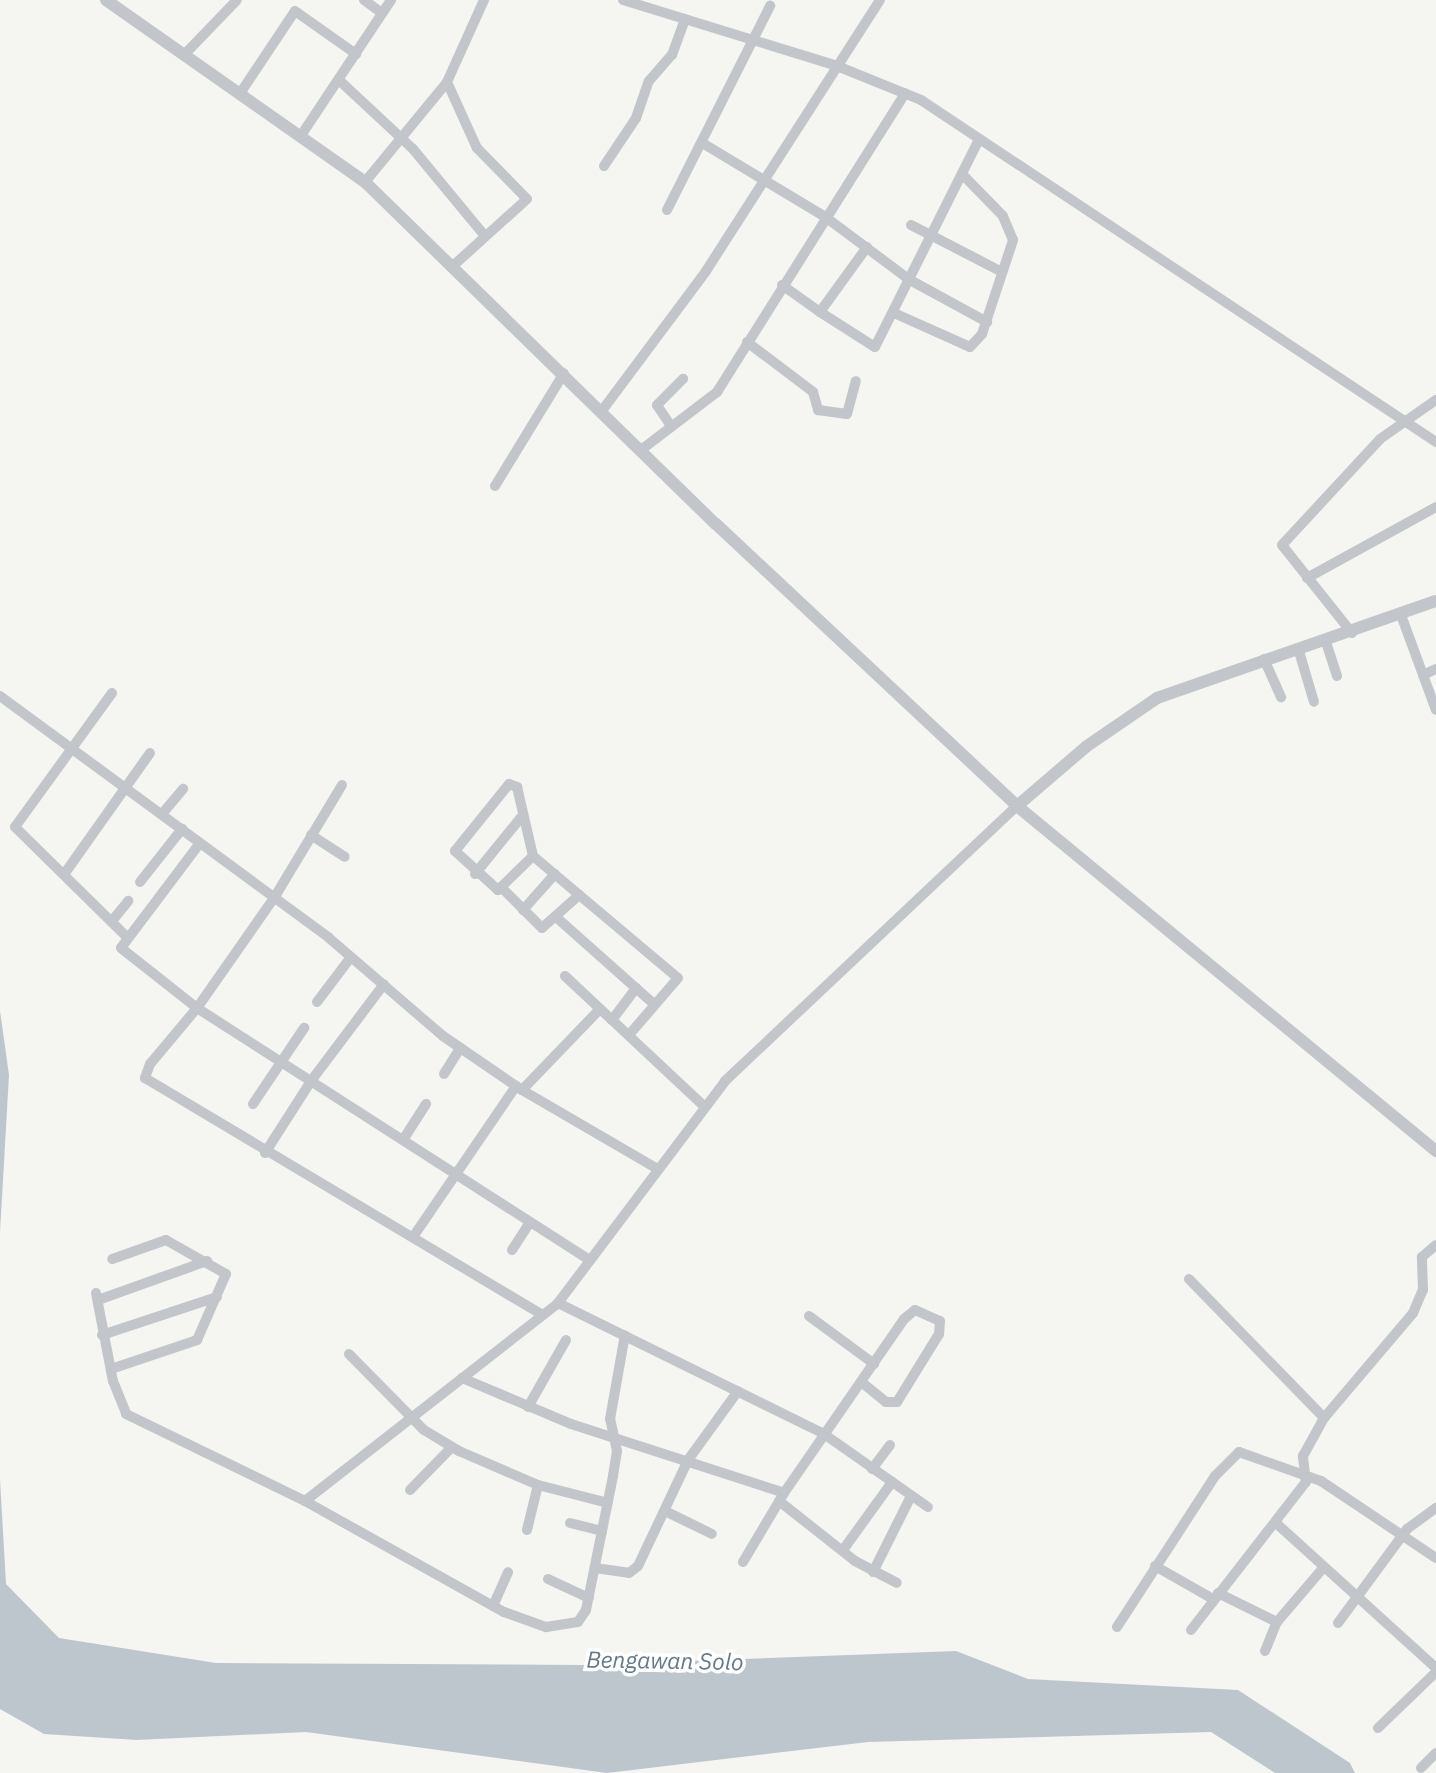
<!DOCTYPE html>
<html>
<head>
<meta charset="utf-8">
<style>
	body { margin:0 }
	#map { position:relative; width:1436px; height:1773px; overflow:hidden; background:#f5f5f1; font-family:"IBM Plex Sans",sans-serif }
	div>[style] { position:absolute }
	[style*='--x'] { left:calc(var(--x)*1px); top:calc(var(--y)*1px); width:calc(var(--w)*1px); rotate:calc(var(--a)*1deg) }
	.water>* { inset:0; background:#bec6cd }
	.minor>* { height:10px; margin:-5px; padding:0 5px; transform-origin:5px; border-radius:5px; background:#c2c5c9 }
	.tertiary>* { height:12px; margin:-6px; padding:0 6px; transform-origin:6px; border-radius:6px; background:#c2c5c9 }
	span { translate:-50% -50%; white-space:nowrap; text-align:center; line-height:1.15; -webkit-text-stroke:7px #fff; paint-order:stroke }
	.water-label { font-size:23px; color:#657986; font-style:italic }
</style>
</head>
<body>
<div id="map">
	<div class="water">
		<i style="clip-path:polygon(0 1011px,9px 1075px,0 1232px)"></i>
		<i style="clip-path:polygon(0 1479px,6px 1584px,59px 1638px,216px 1663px,582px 1665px,956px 1651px,1028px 1679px,1238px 1690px,1350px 1763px,1355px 1773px,1275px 1773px,1211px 1732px,868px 1742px,607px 1773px,306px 1732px,137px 1740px,44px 1734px,0 1709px)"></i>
	</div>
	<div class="minor">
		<i style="--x:364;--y:0;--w:22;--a:36"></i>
		<i style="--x:623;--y:0;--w:224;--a:17.1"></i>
		<i style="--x:837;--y:66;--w:91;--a:22"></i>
		<i style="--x:921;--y:100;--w:618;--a:33.59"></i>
		<i style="--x:184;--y:55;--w:76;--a:-46.1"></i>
		<i style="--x:340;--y:81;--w:100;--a:43"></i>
		<i style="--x:413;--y:149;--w:113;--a:50.4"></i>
		<i style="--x:447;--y:82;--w:72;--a:65.6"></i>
		<i style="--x:477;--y:148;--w:71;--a:45.6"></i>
		<i style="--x:527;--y:199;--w:97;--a:137.9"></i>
		<i style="--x:241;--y:92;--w:97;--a:-56.3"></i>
		<i style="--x:295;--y:11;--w:75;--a:35.2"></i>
		<i style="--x:302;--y:134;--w:161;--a:-56.4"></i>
		<i style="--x:704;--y:144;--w:140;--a:31"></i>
		<i style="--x:824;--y:216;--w:107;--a:36.7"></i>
		<i style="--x:910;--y:280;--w:88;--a:28.6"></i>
		<i style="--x:604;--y:166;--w:58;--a:-56.3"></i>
		<i style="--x:636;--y:118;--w:39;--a:-71"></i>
		<i style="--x:649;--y:81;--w:35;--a:-49"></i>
		<i style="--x:672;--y:55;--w:38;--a:-70"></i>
		<i style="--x:365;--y:182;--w:129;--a:-50.6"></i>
		<i style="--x:447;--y:82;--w:90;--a:-65.7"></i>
		<i style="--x:667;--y:210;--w:229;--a:-63.2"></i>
		<i style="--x:911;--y:225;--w:100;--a:27.3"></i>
		<i style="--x:867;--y:247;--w:80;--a:125.9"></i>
		<i style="--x:820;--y:312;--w:65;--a:32.5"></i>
		<i style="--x:875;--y:347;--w:233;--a:-63.4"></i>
		<i style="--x:782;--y:285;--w:47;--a:35.4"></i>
		<i style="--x:894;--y:313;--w:83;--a:24.1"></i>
		<i style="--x:970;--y:347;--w:18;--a:-47"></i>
		<i style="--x:982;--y:334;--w:99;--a:-71.7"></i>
		<i style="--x:1013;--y:240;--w:26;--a:-113"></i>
		<i style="--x:1003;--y:216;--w:59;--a:-134.3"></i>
		<i style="--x:747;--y:342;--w:83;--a:37.1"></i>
		<i style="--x:813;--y:392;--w:19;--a:74"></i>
		<i style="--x:818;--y:410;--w:29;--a:8"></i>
		<i style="--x:847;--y:414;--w:34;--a:-75"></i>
		<i style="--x:601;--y:412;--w:176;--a:-53.3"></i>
		<i style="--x:706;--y:271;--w:322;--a:-57.3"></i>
		<i style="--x:671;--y:426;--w:25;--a:-124"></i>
		<i style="--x:657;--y:405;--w:37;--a:-45"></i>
		<i style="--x:641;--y:450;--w:96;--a:-37.3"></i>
		<i style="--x:717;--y:392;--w:353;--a:-57.8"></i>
		<i style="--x:495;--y:486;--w:132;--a:-58.6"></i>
		<i style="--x:1307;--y:578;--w:147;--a:-28.8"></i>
		<i style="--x:1401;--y:615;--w:101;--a:69.8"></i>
		<i style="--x:1352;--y:633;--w:112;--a:-128.5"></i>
		<i style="--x:1282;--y:545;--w:144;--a:-47.2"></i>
		<i style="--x:1380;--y:439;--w:68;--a:-34.9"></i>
		<i style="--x:1325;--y:639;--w:39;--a:72"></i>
		<i style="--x:1298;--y:648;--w:56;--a:73.5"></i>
		<i style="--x:1264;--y:659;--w:42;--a:65.9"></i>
		<i style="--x:1423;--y:675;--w:14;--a:-25"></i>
		<i style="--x:112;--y:693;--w:165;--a:125.9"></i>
		<i style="--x:15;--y:827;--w:156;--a:44.5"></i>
		<i style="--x:0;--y:696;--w:408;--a:36.3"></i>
		<i style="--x:329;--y:938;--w:150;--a:40.7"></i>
		<i style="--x:443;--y:1036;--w:96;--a:34.4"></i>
		<i style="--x:522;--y:1090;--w:157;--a:30.2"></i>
		<i style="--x:342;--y:785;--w:132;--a:121"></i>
		<i style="--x:274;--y:898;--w:134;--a:125"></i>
		<i style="--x:197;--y:1008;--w:73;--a:130"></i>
		<i style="--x:150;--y:1064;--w:15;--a:110"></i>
		<i style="--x:145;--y:1078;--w:462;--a:30.8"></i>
		<i style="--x:162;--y:814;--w:33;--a:-50"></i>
		<i style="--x:311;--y:835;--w:40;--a:32.9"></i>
		<i style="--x:200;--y:843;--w:131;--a:127"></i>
		<i style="--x:121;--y:948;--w:97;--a:38.3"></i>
		<i style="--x:197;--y:1008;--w:467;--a:32.7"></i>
		<i style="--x:533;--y:856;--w:49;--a:135.8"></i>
		<i style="--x:498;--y:890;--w:58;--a:-137.8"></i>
		<i style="--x:455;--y:851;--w:86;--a:-51.1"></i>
		<i style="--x:509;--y:784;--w:9;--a:21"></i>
		<i style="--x:517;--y:787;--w:71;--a:76.9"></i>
		<i style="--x:533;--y:856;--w:189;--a:40.1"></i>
		<i style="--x:678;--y:978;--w:75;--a:130.7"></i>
		<i style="--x:65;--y:873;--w:147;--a:-54.7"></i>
		<i style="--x:475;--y:874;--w:76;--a:-50.9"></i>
		<i style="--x:140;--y:882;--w:68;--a:-51.6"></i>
		<i style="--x:503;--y:889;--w:55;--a:45"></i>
		<i style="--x:542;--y:928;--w:50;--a:-41.7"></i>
		<i style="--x:523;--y:910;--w:48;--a:-48.4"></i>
		<i style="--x:556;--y:917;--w:132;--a:41.6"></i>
		<i style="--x:112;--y:921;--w:26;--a:-51"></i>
		<i style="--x:565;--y:976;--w:190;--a:43.1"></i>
		<i style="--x:317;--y:1002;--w:56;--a:-52.9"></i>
		<i style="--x:612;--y:1020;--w:40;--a:-53"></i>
		<i style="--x:444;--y:1074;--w:31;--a:-58"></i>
		<i style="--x:522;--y:1090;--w:112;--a:-46.1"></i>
		<i style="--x:253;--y:1104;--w:92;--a:-56.1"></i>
		<i style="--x:403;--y:1140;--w:43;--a:-57.4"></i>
		<i style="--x:265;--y:1153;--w:85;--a:-57.4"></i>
		<i style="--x:311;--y:1081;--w:121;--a:-53"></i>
		<i style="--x:413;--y:1237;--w:183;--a:-55.7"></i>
		<i style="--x:512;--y:1250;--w:33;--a:-57"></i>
		<i style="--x:1189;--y:1279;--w:194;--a:45.8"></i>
		<i style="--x:96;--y:1293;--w:90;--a:79.1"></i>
		<i style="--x:113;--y:1381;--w:35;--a:68"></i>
		<i style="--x:126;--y:1414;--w:199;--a:25.9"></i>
		<i style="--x:305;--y:1501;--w:228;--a:29.2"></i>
		<i style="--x:504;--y:1612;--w:45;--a:19.7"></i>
		<i style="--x:546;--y:1627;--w:32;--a:-9"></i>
		<i style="--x:578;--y:1622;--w:14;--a:-56"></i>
		<i style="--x:586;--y:1610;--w:137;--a:-78.6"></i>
		<i style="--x:613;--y:1476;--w:25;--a:-81"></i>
		<i style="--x:617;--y:1451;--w:33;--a:-102"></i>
		<i style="--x:610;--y:1419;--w:85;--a:-79.9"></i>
		<i style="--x:98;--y:1300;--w:116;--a:-19.7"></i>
		<i style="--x:558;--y:1303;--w:297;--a:26.2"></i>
		<i style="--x:824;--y:1434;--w:127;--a:35.1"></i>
		<i style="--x:809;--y:1316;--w:81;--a:36.4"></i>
		<i style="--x:102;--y:1335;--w:121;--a:-18.3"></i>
		<i style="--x:349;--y:1354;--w:107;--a:45.4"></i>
		<i style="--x:424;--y:1430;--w:41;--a:31"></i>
		<i style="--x:459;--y:1451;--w:86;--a:23.3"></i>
		<i style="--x:538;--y:1485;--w:72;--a:14.4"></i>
		<i style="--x:111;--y:1369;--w:91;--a:-18.6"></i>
		<i style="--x:197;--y:1340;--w:72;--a:-66.3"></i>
		<i style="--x:226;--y:1274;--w:69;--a:-150.5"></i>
		<i style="--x:166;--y:1240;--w:57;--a:160.6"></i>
		<i style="--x:462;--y:1378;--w:118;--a:22.9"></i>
		<i style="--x:571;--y:1424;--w:224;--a:17.9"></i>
		<i style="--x:528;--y:1407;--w:77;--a:-60.4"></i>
		<i style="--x:872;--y:1469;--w:30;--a:-53"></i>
		<i style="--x:410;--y:1490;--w:60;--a:-45.7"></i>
		<i style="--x:305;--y:1501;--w:321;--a:-38"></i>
		<i style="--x:558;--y:1303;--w:278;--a:-53"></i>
		<i style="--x:725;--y:1081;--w:401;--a:-43.3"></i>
		<i style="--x:779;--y:1501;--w:97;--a:38.3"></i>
		<i style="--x:855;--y:1561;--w:47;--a:27.6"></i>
		<i style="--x:665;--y:1511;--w:52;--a:26.1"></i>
		<i style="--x:570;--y:1523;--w:33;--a:14"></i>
		<i style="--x:1276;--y:1523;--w:216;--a:42.2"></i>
		<i style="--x:527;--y:1530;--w:46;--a:-76.3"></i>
		<i style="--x:843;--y:1550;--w:84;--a:-54.2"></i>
		<i style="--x:743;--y:1562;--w:80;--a:-59.3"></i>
		<i style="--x:784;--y:1493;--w:211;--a:-55.4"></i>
		<i style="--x:904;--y:1319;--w:14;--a:-39"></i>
		<i style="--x:915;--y:1310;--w:27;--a:24"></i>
		<i style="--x:940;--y:1321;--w:13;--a:94"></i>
		<i style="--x:939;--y:1334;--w:80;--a:121.7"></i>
		<i style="--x:897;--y:1402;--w:11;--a:180"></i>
		<i style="--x:886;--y:1402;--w:32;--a:-141"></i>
		<i style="--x:1155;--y:1566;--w:67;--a:29.6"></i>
		<i style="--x:595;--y:1568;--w:34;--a:8"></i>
		<i style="--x:629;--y:1573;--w:11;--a:-38"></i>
		<i style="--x:638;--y:1566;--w:117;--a:-64.7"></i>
		<i style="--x:688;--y:1460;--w:85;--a:-54.1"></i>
		<i style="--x:873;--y:1572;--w:85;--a:-63.4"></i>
		<i style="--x:548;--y:1579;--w:45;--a:24.9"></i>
		<i style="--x:1218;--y:1593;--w:66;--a:26.2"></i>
		<i style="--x:493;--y:1606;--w:37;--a:-66"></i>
		<i style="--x:1338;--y:1623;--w:117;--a:-53.7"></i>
		<i style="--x:1407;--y:1529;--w:36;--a:-36"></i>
		<i style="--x:1117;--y:1627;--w:180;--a:-57"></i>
		<i style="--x:1215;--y:1476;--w:34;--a:-45"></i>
		<i style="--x:1239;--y:1452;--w:87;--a:19.5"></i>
		<i style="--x:1321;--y:1481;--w:138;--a:33.8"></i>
		<i style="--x:1191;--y:1630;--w:187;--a:-52.2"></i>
		<i style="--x:1306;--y:1482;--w:26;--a:-97"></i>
		<i style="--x:1303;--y:1456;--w:43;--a:-61.1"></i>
		<i style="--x:1324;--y:1418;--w:138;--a:-49.7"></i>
		<i style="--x:1413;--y:1313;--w:25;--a:-67"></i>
		<i style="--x:1423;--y:1290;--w:33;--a:-92"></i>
		<i style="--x:1422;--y:1257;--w:18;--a:-41"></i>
		<i style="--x:1265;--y:1651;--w:31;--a:-68"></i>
		<i style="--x:1277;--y:1622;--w:72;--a:-49.5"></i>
		<i style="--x:1378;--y:1728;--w:81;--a:-44"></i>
		<i style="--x:1421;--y:1768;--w:21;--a:-45"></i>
	</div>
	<div class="tertiary">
		<i style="--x:106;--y:0;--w:317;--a:35.1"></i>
		<i style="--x:365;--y:182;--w:490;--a:44.3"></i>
		<i style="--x:716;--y:524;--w:412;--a:43.1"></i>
		<i style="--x:1017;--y:806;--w:543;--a:39.47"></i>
		<i style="--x:1017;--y:806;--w:92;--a:-40.6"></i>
		<i style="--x:1087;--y:746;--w:85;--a:-34.4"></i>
		<i style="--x:1157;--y:698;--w:295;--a:-19.2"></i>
	</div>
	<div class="water-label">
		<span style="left:665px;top:1660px;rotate:1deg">Bengawan Solo</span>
	</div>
</div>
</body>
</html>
